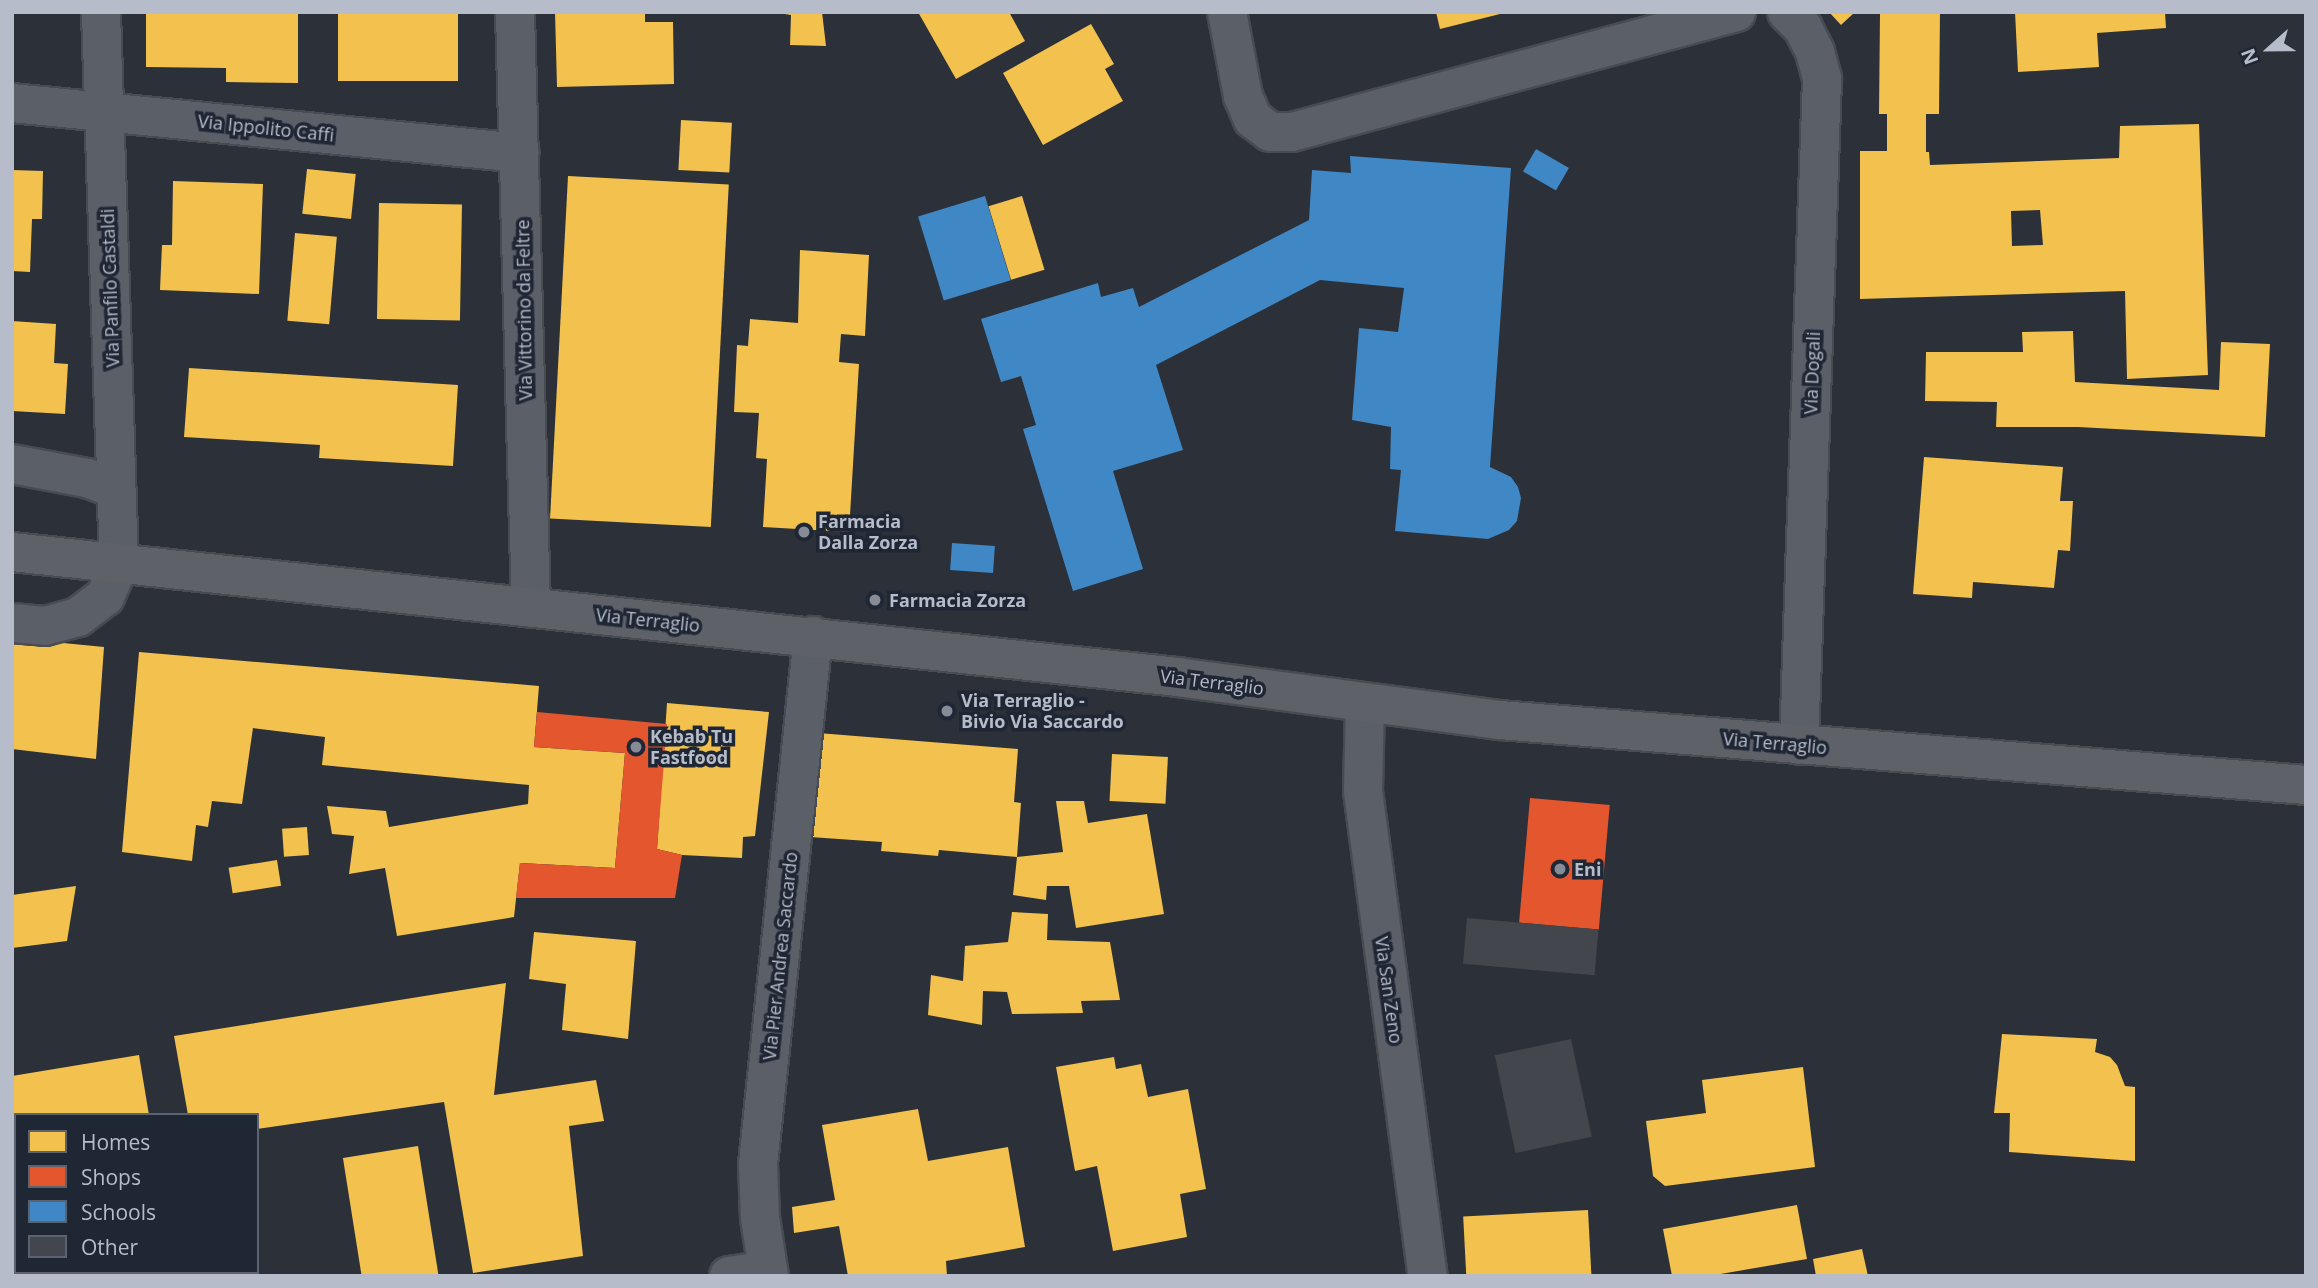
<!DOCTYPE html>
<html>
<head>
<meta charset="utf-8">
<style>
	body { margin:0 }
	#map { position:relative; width:2318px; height:1288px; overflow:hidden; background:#2c3038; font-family:"Open Sans",sans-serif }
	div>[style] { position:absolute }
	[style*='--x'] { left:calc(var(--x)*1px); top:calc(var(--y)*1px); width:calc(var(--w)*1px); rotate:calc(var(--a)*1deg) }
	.homes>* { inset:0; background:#f2c14e; transform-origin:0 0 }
	.shops>* { inset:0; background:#e4572e; transform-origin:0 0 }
	.schools>* { inset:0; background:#3f88c5; transform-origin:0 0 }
	.building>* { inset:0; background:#43464d; transform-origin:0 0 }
	.roads { filter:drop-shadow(2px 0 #484b51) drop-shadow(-2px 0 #484b51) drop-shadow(0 2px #484b51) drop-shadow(0 -2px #484b51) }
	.minor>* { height:38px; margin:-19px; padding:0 19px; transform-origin:19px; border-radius:19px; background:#5b5f67 }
	.major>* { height:38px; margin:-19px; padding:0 19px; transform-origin:19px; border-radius:19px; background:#5e6168 }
	.dots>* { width:19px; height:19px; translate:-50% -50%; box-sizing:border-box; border:4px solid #1f2634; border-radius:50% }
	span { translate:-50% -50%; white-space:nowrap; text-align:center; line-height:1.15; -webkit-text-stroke:7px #1f2634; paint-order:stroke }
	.street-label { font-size:18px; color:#b6bcc9 }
	.poi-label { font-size:18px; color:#b6bcc9; font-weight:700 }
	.left { translate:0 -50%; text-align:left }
	.frame { position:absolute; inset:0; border:14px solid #b6bcc9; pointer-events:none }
	.legend { position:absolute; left:14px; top:1113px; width:245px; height:161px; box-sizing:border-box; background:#1f2634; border:2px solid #5b6270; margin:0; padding:9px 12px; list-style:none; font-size:21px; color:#b6bcc9 }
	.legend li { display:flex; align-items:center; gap:14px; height:35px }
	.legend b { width:35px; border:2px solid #5b6270 }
	.north { position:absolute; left:2234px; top:14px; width:70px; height:70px; -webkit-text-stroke:5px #1f2634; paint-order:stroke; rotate:249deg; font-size:19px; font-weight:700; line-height:28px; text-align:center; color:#b6bcc9 }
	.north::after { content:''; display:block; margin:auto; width:24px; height:32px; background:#b6bcc9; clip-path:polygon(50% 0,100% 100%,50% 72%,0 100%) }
</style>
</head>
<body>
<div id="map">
	<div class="homes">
		<i style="clip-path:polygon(146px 12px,298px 12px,298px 83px,226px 82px,226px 68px,146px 67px)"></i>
		<i style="left:338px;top:12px;width:120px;height:69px"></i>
		<i style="clip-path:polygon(555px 12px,645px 12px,645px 22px,673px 22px,674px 84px,557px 87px)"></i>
		<i style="clip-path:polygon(772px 12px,822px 12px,826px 46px,790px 45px,791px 15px)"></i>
		<i style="clip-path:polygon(918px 12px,1009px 12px,1025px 41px,956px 79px)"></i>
		<i style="clip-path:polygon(1436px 12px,1504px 12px,1504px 13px,1440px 29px)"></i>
		<i style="clip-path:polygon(1829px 12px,1855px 12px,1841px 25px)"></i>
		<i style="clip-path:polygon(evenodd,1880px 12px,1940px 12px,1939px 114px,1926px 114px,1926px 152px,1929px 152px,1930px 165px,2119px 158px,2120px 126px,2199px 124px,2208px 375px,2127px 379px,2125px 291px,1860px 299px,1860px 151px,1887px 151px,1887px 114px,1879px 114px,1880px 12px,2040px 210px,2043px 245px,2012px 246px,2011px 211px,2040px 210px)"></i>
		<i style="clip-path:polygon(2015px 12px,2165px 12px,2166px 28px,2097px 33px,2099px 67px,2018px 72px)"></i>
		<i style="clip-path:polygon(1091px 24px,1114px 64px,1105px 69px,1123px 101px,1043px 145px,1003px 73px)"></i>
		<i style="left:681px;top:120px;width:51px;height:50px;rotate:3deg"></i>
		<i style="left:307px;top:169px;width:49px;height:45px;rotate:6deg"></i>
		<i style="clip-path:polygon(12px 170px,43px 171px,42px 219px,32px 219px,30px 272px,12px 271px)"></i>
		<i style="left:568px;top:176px;width:161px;height:343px;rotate:3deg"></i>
		<i style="clip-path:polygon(173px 181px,263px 184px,259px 294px,160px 290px,162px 245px,172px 245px)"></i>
		<i style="left:1022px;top:196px;width:77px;height:35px;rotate:73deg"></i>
		<i style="left:379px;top:203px;width:83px;height:116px;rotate:1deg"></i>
		<i style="left:295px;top:233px;width:42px;height:88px;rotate:5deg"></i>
		<i style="clip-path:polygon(800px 250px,869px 255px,865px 336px,841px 334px,839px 362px,859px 364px,849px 532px,763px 527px,767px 459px,756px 458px,759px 413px,734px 412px,737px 345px,748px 346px,750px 319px,798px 323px)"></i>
		<i style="clip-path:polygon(12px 321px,56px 324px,54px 363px,68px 364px,65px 414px,12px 411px)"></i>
		<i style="clip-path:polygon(2073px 331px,2075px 382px,2219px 390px,2221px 342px,2270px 344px,2265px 437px,2078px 427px,1996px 427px,1997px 402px,1925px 401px,1926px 352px,2023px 352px,2022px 332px)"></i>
		<i style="clip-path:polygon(189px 368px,458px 385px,453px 466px,319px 458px,320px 445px,184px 437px)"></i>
		<i style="clip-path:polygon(1924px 457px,2063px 467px,2060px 501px,2073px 501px,2070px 551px,2058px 550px,2054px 588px,1973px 582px,1972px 598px,1913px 594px)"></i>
		<i style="clip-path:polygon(12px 638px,104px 647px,96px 759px,12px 749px)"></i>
		<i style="clip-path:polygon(139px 652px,539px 686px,534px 747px,625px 753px,615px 868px,520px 863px,514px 917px,397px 936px,385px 868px,349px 874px,354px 836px,332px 834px,327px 806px,386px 811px,389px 827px,528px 804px,529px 785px,322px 765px,325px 737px,253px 728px,242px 804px,212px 801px,208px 827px,196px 825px,192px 861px,122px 852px)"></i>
		<i style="clip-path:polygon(667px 703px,769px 712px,755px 836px,743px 837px,742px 858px,682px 855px,657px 849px)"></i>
		<i style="clip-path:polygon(818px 733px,1018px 749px,1014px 802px,1021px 803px,1017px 857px,1063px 852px,1056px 801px,1084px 801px,1088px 823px,1147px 814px,1164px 914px,1076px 928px,1069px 886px,1047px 886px,1046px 900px,1013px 895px,1017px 857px,939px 850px,938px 856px,881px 851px,882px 842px,810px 837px)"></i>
		<i style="left:1112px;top:754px;width:56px;height:47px;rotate:3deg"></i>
		<i style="left:307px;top:827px;width:28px;height:25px;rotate:86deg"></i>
		<i style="left:277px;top:860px;width:26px;height:49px;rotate:81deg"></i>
		<i style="clip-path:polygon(76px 886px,67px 941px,12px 948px,12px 895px)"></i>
		<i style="clip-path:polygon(1012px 912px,1048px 914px,1047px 940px,1110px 942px,1120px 1000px,1081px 1001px,1083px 1013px,1012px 1014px,1007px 992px,983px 991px,982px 1025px,928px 1015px,931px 975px,963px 981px,965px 946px,1008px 942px)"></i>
		<i style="clip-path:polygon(534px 932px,636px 941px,628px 1039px,562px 1030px,566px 984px,529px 979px)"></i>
		<i style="clip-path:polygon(506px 983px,494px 1095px,596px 1080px,604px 1121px,569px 1126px,583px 1256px,473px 1273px,444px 1102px,257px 1129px,257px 1115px,188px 1115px,174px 1036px)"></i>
		<i style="clip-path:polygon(2002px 1034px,2097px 1039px,2095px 1052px,2110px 1057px,2117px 1065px,2125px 1086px,2135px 1087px,2135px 1161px,2009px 1152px,2010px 1113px,1994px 1113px)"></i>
		<i style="clip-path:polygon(139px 1055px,149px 1115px,16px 1115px,16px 1166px,12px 1166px,12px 1076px)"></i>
		<i style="clip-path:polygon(1114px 1057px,1116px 1069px,1141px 1064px,1148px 1097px,1188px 1089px,1206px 1189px,1180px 1194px,1187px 1237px,1113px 1251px,1097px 1166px,1075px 1171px,1056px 1067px)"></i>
		<i style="clip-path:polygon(1803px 1067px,1815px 1167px,1665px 1186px,1653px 1176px,1646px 1121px,1706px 1113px,1702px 1080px)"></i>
		<i style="clip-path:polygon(918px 1109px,928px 1161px,1008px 1147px,1025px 1247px,946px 1261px,947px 1276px,848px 1276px,839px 1226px,794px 1233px,792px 1207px,835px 1200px,822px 1125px)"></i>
		<i style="left:418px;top:1146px;width:132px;height:76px;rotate:81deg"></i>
		<i style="clip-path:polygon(1797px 1205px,1807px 1259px,1709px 1276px,1672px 1276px,1663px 1229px)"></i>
		<i style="left:1588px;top:1210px;width:66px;height:125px;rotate:87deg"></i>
		<i style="clip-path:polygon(1862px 1249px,1868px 1276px,1816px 1276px,1813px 1259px)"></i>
	</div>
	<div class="shops">
		<i style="clip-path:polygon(537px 712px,667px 724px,657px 849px,682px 855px,675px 898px,516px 898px,520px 863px,615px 868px,625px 753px,534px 747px)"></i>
		<i style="left:1530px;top:798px;width:80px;height:125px;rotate:5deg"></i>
	</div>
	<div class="schools">
		<i style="left:1536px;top:149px;width:38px;height:26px;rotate:30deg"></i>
		<i style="clip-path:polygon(1350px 156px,1511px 168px,1490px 467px,1511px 477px,1518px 487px,1521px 498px,1517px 521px,1509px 530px,1488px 539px,1395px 531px,1401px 470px,1390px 469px,1391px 427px,1352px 420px,1359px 328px,1398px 332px,1404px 288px,1320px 280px,1156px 365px,1183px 450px,1113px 471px,1143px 569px,1073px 591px,1023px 429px,1036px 425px,1021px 376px,1001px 382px,981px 319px,1098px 283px,1101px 297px,1133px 288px,1139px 307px,1309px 220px,1312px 170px,1351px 173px)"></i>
		<i style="left:985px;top:196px;width:88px;height:70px;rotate:73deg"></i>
		<i style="left:952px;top:543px;width:43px;height:27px;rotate:4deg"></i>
	</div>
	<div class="building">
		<i style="left:1467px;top:918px;width:132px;height:46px;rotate:5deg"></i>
		<i style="left:1571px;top:1039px;width:100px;height:78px;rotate:78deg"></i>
	</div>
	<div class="roads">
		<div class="minor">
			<i style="--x:515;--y:12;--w:596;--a:88.46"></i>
			<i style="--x:1227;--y:12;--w:86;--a:79.2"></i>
			<i style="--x:1243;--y:96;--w:25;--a:67"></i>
			<i style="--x:1253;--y:119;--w:21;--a:37"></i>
			<i style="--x:1270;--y:132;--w:22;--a:0"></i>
			<i style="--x:1292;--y:132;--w:460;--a:-15.1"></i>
			<i style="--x:1787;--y:12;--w:23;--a:45"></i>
			<i style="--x:1803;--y:28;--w:27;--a:63"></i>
			<i style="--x:1815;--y:52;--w:28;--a:75"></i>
			<i style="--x:1822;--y:79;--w:666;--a:91.98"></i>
			<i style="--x:12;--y:103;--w:510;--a:5.62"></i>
			<i style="--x:12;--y:464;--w:76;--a:10.6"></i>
			<i style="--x:87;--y:478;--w:31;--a:21"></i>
			<i style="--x:12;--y:623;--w:33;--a:5"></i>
			<i style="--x:45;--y:626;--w:34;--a:-15"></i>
			<i style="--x:78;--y:617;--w:34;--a:-37"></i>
			<i style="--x:105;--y:597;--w:36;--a:-67"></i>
			<i style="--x:119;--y:564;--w:552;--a:-91.87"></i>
			<i style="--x:1365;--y:703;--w:88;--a:91.3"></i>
			<i style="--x:1363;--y:791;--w:489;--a:82.4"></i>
			<i style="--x:729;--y:1276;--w:39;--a:-9"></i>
			<i style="--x:769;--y:1276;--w:59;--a:-98.8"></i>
			<i style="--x:760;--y:1218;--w:54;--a:-92.1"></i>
			<i style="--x:758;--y:1164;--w:531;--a:-84.05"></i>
		</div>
		<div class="major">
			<i style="--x:12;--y:552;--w:1172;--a:6.12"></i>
			<i style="--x:1177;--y:677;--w:326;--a:7.6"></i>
			<i style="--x:1500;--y:720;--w:809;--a:4.61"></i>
		</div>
	</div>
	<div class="dots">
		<i style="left:804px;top:532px;background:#868b96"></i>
		<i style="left:875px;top:600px;background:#868b96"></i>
		<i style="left:947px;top:711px;background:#868b96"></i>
		<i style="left:636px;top:747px;background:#868b96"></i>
		<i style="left:1560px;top:869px;background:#868b96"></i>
	</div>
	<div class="street-label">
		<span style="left:266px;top:128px;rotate:6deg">Via Ippolito Caffi</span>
		<span style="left:110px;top:288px;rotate:-92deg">Via Panfilo Castaldi</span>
		<span style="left:524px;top:310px;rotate:-91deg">Via Vittorino da Feltre</span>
		<span style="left:1812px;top:373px;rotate:-88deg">Via Dogali</span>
		<span style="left:648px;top:620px;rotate:6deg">Via Terraglio</span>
		<span style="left:1212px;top:682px;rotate:7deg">Via Terraglio</span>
		<span style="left:1775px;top:743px;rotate:5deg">Via Terraglio</span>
		<span style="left:780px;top:956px;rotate:-84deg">Via Pier Andrea Saccardo</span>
		<span style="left:1389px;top:990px;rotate:82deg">Via San Zeno</span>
	</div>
	<div class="poi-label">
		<span class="left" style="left:818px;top:532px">Farmacia<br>Dalla Zorza</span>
		<span class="left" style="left:889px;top:600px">Farmacia Zorza</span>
		<span class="left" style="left:961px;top:711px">Via Terraglio -<br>Bivio Via Saccardo</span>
		<span class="left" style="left:650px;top:747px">Kebab Tu<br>Fastfood</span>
		<span class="left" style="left:1574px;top:869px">Eni</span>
	</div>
	<div class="frame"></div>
	<ul class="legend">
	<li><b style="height:19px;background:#f2c14e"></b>Homes</li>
	<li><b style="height:19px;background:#e4572e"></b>Shops</li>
	<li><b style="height:19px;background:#3f88c5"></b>Schools</li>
	<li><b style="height:19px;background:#43464d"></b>Other</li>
	</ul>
	<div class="north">N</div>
</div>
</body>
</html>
